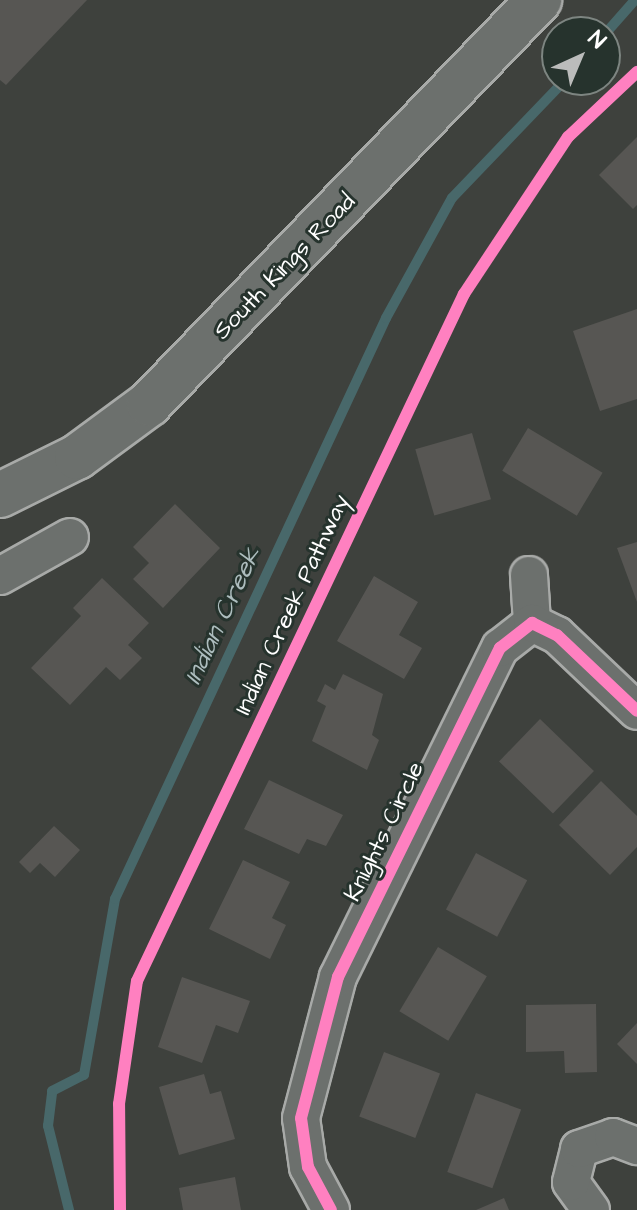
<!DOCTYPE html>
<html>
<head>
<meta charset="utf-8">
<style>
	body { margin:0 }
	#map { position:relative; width:637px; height:1210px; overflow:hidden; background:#3e413d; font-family:"Architects Daughter",sans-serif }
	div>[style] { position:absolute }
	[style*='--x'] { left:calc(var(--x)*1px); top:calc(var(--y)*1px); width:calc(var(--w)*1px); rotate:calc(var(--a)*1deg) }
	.stream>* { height:10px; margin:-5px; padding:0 5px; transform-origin:5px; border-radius:5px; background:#48686a }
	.building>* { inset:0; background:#575653; transform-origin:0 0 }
	.roads { filter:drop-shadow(2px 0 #a8aaa8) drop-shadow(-2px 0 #a8aaa8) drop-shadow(0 2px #a8aaa8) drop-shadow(0 -2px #a8aaa8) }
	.minor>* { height:36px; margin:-18px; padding:0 18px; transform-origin:18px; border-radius:18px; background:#6c706d }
	.secondary>* { height:44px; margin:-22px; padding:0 22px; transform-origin:22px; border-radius:22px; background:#6c706d }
	.cycleway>* { height:12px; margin:-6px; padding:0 6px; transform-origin:6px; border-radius:6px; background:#ff80c0 }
	span { translate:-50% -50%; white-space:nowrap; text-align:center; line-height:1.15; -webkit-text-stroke:6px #26332d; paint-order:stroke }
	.street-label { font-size:24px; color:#fff }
	.water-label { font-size:26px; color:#adbdbe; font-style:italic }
	.north { position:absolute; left:541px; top:16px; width:80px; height:80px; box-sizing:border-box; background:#26332d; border:2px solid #7d8581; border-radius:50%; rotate:44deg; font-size:22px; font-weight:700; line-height:32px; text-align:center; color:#fff }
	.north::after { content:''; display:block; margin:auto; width:28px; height:36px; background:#bbbcbb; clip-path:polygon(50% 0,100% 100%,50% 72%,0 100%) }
</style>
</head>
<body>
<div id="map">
	<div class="stream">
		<i style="--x:605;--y:34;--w:45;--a:-48.6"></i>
		<i style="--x:69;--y:1210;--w:87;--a:-104"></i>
		<i style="--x:48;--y:1126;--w:35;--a:-83"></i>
		<i style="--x:52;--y:1091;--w:36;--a:-27"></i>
		<i style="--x:84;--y:1075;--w:179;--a:-80"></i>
		<i style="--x:115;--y:899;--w:641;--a:-64.99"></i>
		<i style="--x:386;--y:318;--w:137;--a:-61.2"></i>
		<i style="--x:452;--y:198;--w:163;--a:-46.2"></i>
	</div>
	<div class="building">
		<i style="clip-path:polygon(0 0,87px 0,6px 85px,0 80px)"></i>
		<i style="clip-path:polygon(637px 137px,637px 205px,633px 209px,599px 175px)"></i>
		<i style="clip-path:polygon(637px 309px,637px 399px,600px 411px,573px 331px)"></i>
		<i style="left:528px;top:428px;width:87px;height:50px;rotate:31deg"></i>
		<i style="left:472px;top:433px;width:69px;height:59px;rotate:74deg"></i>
		<i style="clip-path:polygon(175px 504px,220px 548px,163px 608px,133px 579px,149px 563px,133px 547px)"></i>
		<i style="clip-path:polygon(637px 542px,637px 602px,617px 548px)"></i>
		<i style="clip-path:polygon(374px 576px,418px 602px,399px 635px,422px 648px,404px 679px,337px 641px)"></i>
		<i style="clip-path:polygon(102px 578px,149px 623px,128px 645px,142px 658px,120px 680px,106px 667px,70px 705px,31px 668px,81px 616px,73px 608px)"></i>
		<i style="clip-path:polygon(343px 674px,383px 694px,372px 735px,379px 740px,367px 770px,312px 741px,326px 706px,317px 701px,325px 684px,335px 690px)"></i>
		<i style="left:540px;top:719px;width:75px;height:59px;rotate:44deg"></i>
		<i style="clip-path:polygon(269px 780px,343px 815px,326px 846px,307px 839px,299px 854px,244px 829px)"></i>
		<i style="clip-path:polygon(601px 781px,637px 816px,637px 847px,610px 875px,559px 825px)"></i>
		<i style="clip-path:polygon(54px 826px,80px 850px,55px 877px,40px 863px,30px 873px,19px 862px)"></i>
		<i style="left:476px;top:853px;width:58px;height:64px;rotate:28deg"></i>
		<i style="clip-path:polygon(243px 860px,290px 882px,272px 918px,286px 925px,270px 959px,209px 929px)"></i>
		<i style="left:438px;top:947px;width:57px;height:75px;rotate:31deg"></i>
		<i style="clip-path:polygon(182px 977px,250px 1001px,238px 1033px,216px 1025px,202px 1063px,158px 1047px)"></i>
		<i style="clip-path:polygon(596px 1004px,597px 1072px,565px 1073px,564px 1051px,526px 1052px,526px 1005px)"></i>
		<i style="clip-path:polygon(637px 1023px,637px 1064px,617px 1044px)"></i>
		<i style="left:384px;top:1052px;width:60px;height:69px;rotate:21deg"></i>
		<i style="clip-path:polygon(204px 1074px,210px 1094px,221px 1091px,235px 1139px,179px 1155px,159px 1087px)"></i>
		<i style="left:476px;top:1093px;width:48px;height:84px;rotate:20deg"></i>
		<i style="clip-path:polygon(235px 1177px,241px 1210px,183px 1210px,179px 1188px)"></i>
		<i style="clip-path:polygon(504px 1198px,509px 1210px,476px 1210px)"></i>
	</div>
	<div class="roads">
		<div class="minor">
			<i style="--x:529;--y:575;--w:48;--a:86.4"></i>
			<i style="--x:0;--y:576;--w:80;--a:-29.1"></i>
			<i style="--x:331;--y:1210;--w:49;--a:-118.1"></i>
			<i style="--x:308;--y:1167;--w:49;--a:-98.1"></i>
			<i style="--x:301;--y:1118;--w:146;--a:-75.3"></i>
			<i style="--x:338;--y:977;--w:367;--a:-63.8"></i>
			<i style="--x:500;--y:648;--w:41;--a:-38"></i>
			<i style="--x:532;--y:623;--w:28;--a:26"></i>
			<i style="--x:557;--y:635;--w:110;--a:43.5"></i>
			<i style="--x:591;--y:1210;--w:34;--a:-126"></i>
			<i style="--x:571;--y:1182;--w:34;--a:-76"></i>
			<i style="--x:579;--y:1149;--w:36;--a:-19"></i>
			<i style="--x:613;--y:1137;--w:26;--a:21"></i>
		</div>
		<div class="secondary">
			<i style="--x:0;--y:495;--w:86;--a:-26.3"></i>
			<i style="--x:77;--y:457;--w:89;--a:-36.4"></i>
			<i style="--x:149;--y:404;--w:562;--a:-46.01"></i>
		</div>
	</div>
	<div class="cycleway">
		<i style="--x:120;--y:1210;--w:106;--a:-90.5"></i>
		<i style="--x:119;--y:1104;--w:124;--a:-81.7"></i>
		<i style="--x:137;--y:981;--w:761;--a:-64.55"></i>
		<i style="--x:464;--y:294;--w:188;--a:-56.5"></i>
		<i style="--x:568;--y:137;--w:95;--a:-43.3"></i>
		<i style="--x:331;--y:1210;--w:49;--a:-118.1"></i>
		<i style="--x:308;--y:1167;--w:49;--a:-98.1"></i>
		<i style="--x:301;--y:1118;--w:146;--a:-75.3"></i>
		<i style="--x:338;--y:977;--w:367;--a:-63.8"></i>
		<i style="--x:500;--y:648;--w:41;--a:-38"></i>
		<i style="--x:532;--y:623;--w:28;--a:26"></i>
		<i style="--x:557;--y:635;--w:110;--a:43.5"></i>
	</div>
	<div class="street-label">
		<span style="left:285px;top:267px;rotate:-46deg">South Kings Road</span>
		<span style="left:293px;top:605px;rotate:-65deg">Indian Creek Pathway</span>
		<span style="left:385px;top:832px;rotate:-64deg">Knights Circle</span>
	</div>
	<div class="water-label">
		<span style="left:223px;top:616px;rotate:-65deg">Indian Creek</span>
	</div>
	<div class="north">N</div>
</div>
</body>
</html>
